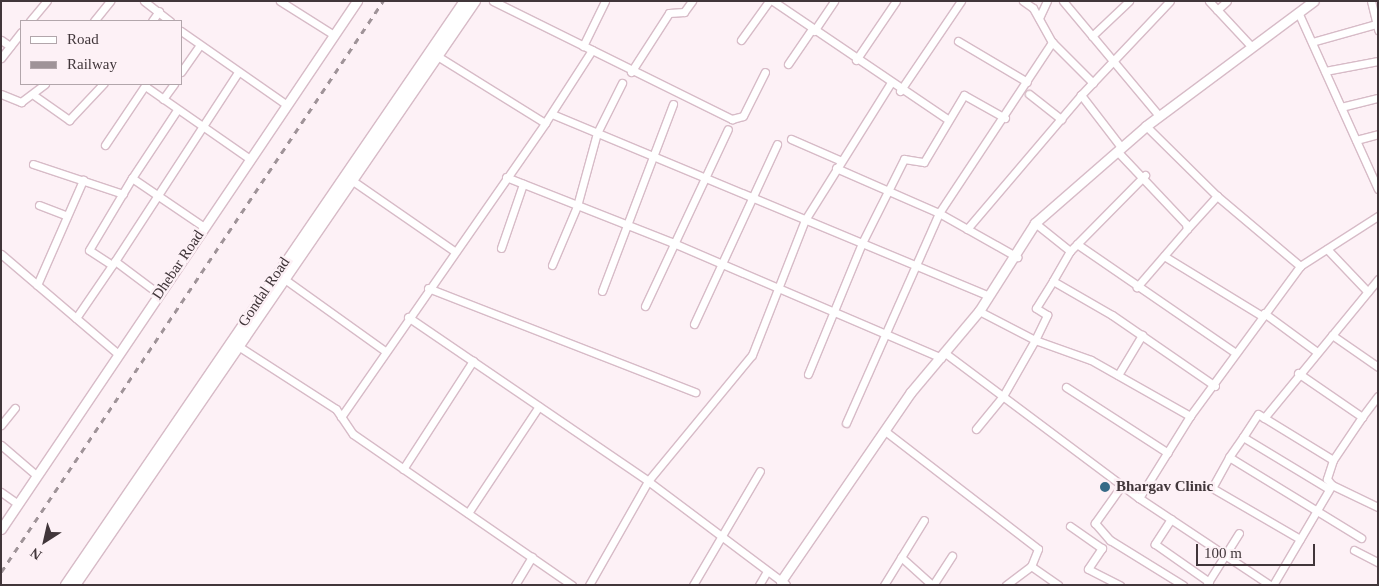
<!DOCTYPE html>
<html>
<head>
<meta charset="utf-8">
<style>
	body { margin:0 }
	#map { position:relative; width:1379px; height:586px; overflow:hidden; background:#fdf1f6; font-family:"Times New Roman",serif }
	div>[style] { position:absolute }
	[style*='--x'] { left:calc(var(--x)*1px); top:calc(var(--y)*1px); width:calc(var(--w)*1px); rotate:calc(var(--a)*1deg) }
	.roads { filter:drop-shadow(1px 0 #d7bbc7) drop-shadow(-1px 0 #d7bbc7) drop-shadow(0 1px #d7bbc7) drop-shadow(0 -1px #d7bbc7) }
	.minor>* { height:7px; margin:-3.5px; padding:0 3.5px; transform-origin:3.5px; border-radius:3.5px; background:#fff }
	.tertiary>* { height:9px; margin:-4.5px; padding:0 4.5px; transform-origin:4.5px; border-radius:4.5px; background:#fff }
	.secondary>* { height:10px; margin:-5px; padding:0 5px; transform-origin:5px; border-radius:5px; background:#fff }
	.rail>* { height:2.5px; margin-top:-1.25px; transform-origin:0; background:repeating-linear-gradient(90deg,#9f9398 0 6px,transparent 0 12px) }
	.dots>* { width:14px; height:14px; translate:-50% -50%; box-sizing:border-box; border:2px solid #fdf1f6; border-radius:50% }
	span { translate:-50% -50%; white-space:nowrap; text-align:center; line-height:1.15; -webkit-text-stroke:5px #fdf1f6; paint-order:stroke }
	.street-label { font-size:15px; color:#41363a }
	.poi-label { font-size:15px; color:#41363a; font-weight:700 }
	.left { translate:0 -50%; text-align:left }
	.frame { position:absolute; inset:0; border:2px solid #41363a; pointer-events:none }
	.legend { position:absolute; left:20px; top:20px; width:162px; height:65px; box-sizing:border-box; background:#fdf1f6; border:1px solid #b2a6ab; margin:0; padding:6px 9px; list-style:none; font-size:15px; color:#41363a }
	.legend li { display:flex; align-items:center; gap:10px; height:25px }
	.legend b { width:25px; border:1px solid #b2a6ab }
	.north { position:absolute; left:20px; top:516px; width:50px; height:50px; -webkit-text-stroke:4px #fdf1f6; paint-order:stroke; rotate:215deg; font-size:14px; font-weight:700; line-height:20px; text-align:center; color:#41363a }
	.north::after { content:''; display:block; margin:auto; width:18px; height:22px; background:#41363a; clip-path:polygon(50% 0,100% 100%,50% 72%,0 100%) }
	.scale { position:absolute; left:1196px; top:544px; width:119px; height:22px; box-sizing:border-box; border:2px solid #41363a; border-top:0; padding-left:6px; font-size:15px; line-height:18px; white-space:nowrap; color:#41363a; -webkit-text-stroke:4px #fdf1f6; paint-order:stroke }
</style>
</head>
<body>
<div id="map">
	<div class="roads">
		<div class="minor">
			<i style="--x:144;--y:1;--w:33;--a:38"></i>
			<i style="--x:280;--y:1;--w:64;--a:32.2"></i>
			<i style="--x:493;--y:1;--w:267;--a:26.3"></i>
			<i style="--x:732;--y:119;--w:11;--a:-15"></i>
			<i style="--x:743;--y:116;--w:49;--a:-63.4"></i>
			<i style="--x:773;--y:1;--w:210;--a:34.1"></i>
			<i style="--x:1023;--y:1;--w:12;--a:35"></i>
			<i style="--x:1033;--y:8;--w:39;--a:61"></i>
			<i style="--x:1052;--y:42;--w:58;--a:45"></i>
			<i style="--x:1063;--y:1;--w:150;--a:50.1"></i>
			<i style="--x:1209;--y:1;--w:62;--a:47"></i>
			<i style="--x:1371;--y:1;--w:30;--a:76"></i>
			<i style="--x:1217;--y:10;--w:13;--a:-42"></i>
			<i style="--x:1298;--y:12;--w:194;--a:65.7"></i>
			<i style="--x:1039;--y:18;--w:19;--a:-65"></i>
			<i style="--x:30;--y:21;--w:26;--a:-50"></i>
			<i style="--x:94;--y:21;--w:26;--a:-51"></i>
			<i style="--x:152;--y:21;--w:12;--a:-55"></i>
			<i style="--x:181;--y:31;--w:129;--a:34.9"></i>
			<i style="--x:814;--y:31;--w:36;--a:-56"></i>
			<i style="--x:1092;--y:36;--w:51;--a:-43.4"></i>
			<i style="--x:1;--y:40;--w:11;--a:34"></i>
			<i style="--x:741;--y:40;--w:48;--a:-54.3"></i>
			<i style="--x:958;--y:41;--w:80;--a:30.7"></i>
			<i style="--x:1312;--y:42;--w:66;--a:-15.7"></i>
			<i style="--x:583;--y:46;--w:50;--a:-63.9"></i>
			<i style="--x:1;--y:58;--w:33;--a:-52"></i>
			<i style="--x:856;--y:60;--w:71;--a:-55.9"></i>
			<i style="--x:788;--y:64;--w:42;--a:-55.6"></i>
			<i style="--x:1325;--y:71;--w:54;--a:-10.7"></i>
			<i style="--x:181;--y:72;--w:32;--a:-55"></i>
			<i style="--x:631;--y:72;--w:70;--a:-57.2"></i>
			<i style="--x:669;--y:13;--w:15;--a:-4"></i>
			<i style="--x:684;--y:12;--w:14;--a:-54"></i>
			<i style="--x:145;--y:86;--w:128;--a:34.8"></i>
			<i style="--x:900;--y:91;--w:109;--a:-55.9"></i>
			<i style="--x:1;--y:94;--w:22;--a:22"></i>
			<i style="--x:21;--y:102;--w:30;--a:-37"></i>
			<i style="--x:1029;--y:94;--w:41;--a:38"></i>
			<i style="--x:35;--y:96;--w:42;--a:35.2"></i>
			<i style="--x:69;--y:120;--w:50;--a:-46.6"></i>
			<i style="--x:163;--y:99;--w:19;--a:-54"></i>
			<i style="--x:1341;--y:107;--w:38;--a:-14"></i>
			<i style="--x:177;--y:110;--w:82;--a:123.5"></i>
			<i style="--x:132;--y:178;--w:87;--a:34.2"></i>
			<i style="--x:552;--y:114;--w:471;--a:22.6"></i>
			<i style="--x:545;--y:123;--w:87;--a:-57.2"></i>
			<i style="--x:1146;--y:126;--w:100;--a:44.6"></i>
			<i style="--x:1217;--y:196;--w:109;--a:40.1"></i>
			<i style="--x:791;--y:139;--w:52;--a:23.6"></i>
			<i style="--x:1356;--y:140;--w:23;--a:-15"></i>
			<i style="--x:105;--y:145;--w:73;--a:-56.1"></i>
			<i style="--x:1121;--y:147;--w:66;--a:-127.6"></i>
			<i style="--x:1081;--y:95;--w:129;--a:-46.6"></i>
			<i style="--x:1117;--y:151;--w:100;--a:46.6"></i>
			<i style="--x:1186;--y:224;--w:5;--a:79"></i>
			<i style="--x:1187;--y:229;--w:77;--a:130.8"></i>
			<i style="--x:33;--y:164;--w:95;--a:18.4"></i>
			<i style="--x:836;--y:168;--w:112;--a:23.6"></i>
			<i style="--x:939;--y:213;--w:90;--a:29.4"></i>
			<i style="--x:506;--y:177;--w:177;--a:21.5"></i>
			<i style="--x:671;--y:242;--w:294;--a:23.2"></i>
			<i style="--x:350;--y:179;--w:126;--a:34.7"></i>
			<i style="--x:39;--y:205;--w:30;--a:21"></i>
			<i style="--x:1035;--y:223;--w:45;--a:38.7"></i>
			<i style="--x:1070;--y:251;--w:10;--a:-45"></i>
			<i style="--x:1077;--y:244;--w:191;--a:34.5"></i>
			<i style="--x:967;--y:229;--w:176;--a:-49.6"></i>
			<i style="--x:1187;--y:229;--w:45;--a:-47.7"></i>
			<i style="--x:1077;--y:244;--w:97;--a:-45.4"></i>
			<i style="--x:501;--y:248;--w:68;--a:-71"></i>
			<i style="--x:1327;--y:249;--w:59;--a:46.4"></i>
			<i style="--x:1070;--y:251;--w:34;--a:120"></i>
			<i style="--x:1053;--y:281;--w:68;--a:30"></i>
			<i style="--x:1112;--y:315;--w:125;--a:34.6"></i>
			<i style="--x:1;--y:254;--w:154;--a:40.5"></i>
			<i style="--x:1164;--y:256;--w:115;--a:31.5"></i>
			<i style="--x:115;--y:261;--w:225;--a:-56.9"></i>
			<i style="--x:112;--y:265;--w:27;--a:-147"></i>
			<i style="--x:89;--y:250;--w:84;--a:-59.2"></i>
			<i style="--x:552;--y:265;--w:64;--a:-67"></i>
			<i style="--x:577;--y:206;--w:76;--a:-74.7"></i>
			<i style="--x:597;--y:133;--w:56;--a:-63.4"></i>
			<i style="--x:283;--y:278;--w:125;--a:35.6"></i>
			<i style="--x:37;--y:285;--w:115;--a:-66.3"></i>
			<i style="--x:428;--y:288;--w:287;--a:21.3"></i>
			<i style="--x:602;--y:291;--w:200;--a:-69.2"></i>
			<i style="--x:645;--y:306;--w:195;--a:-64.9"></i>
			<i style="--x:979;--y:311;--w:63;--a:27.4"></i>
			<i style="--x:1035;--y:340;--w:59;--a:19.7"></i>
			<i style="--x:1091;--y:360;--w:114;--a:29.5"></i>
			<i style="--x:1264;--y:313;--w:66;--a:36.3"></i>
			<i style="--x:408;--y:317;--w:291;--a:34.3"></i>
			<i style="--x:648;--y:481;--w:166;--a:36.9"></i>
			<i style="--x:76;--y:318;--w:69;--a:-55.6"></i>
			<i style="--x:115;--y:261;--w:55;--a:36.9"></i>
			<i style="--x:694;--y:324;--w:198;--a:-65.2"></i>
			<i style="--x:1332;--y:335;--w:56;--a:34.8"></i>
			<i style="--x:235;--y:344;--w:120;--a:32.8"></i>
			<i style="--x:336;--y:409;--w:30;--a:56"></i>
			<i style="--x:353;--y:434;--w:266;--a:34.6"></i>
			<i style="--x:945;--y:353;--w:242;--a:36.8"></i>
			<i style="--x:1139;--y:498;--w:157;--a:33.6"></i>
			<i style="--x:1298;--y:373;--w:78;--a:34.5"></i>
			<i style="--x:1362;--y:417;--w:52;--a:124"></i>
			<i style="--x:1333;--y:460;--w:20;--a:108"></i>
			<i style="--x:1327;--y:479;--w:8;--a:50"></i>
			<i style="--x:808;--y:374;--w:142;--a:-67.6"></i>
			<i style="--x:862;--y:243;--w:94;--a:-63.4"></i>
			<i style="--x:904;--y:159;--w:20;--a:9"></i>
			<i style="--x:924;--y:162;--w:78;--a:-59.2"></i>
			<i style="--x:964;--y:95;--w:47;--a:29.3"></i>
			<i style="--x:1118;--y:375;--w:47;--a:-59"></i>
			<i style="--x:1066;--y:387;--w:121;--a:32.9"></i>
			<i style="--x:341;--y:417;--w:358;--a:-55.2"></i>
			<i style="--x:545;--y:123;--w:131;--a:-148.1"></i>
			<i style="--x:1362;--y:417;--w:26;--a:-53"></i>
			<i style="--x:1264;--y:418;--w:180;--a:-50.6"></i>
			<i style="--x:846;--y:423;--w:230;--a:-66.1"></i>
			<i style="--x:939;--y:213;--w:205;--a:-56.5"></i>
			<i style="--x:1;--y:425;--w:22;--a:-51"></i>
			<i style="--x:976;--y:429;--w:43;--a:-50.7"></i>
			<i style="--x:1003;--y:396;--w:64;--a:-60.3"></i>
			<i style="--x:1035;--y:340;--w:28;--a:-64"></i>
			<i style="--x:1047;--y:315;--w:13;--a:-148"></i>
			<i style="--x:1036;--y:308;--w:32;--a:-58"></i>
			<i style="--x:885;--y:431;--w:193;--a:37.6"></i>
			<i style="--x:1038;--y:549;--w:18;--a:112"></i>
			<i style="--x:1243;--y:437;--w:27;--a:-57"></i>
			<i style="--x:1258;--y:414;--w:88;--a:31.5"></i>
			<i style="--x:1;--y:445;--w:46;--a:40.6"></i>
			<i style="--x:1229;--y:457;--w:155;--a:31.5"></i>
			<i style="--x:403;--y:469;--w:129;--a:-57.1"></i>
			<i style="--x:1122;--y:485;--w:47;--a:125.4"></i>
			<i style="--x:1095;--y:523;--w:23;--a:49"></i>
			<i style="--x:1110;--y:540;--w:86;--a:31.7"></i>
			<i style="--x:1;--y:492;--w:21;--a:35"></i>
			<i style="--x:1139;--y:498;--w:97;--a:-58.1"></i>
			<i style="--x:1190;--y:416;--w:186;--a:-53.7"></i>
			<i style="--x:1300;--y:266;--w:93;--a:-32.7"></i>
			<i style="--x:468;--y:513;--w:128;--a:-56.4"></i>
			<i style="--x:1171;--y:519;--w:30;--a:123"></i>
			<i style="--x:1155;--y:544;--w:66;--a:35.1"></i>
			<i style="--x:1070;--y:526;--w:39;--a:35"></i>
			<i style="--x:1102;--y:548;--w:25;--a:124"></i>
			<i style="--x:1088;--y:569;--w:36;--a:27"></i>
			<i style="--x:1300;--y:539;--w:102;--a:-149.9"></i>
			<i style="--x:1212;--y:488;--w:35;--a:-61"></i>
			<i style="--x:1229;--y:457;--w:24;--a:-55"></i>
			<i style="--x:1243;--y:437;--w:100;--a:31.2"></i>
			<i style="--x:1354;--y:550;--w:27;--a:27"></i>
			<i style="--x:901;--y:557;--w:42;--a:42.1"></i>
			<i style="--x:1207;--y:584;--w:60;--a:-57.9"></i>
			<i style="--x:515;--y:585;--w:33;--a:-59"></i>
			<i style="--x:589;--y:585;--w:120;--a:-60.4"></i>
			<i style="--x:648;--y:481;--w:163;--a:-50.5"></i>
			<i style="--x:752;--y:355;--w:145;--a:-68.6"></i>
			<i style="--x:805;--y:220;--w:160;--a:-58"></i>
			<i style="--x:693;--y:585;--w:132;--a:-59.6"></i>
			<i style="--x:759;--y:585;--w:16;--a:-60"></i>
			<i style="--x:884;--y:585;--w:76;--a:-58.4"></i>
			<i style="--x:933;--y:585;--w:35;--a:-57"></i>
			<i style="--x:1006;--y:585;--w:31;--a:-37"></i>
			<i style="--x:1031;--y:566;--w:33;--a:35"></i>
			<i style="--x:1273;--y:585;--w:116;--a:-59.5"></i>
			<i style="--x:1332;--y:485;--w:51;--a:25.6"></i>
		</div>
		<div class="tertiary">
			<i style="--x:1;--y:529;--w:637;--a:-56.01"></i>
			<i style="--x:785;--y:585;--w:6;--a:-135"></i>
			<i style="--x:781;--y:581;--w:229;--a:-55.5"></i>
			<i style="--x:911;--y:392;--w:106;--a:-50"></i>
			<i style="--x:979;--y:311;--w:104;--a:-57.5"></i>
			<i style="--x:1035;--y:223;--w:147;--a:-41.1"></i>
			<i style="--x:1146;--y:126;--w:209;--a:-36.7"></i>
		</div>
		<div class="secondary">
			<i style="--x:66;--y:585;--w:707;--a:-55.66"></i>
			<i style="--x:75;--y:585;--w:708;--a:-55.59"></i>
		</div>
	</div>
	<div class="rail">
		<i style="--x:1;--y:572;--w:687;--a:-56.22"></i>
	</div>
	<div class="dots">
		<i style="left:1105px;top:487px;background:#366a87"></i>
	</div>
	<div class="street-label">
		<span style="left:178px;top:265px;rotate:-56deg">Dhebar Road</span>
		<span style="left:264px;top:292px;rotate:-56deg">Gondal Road</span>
	</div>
	<div class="poi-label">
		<span class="left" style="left:1116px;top:487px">Bhargav Clinic</span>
	</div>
	<div class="frame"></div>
	<ul class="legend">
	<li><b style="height:6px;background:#fff"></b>Road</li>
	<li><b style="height:6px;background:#9f9398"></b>Railway</li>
	</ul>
	<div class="north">N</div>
	<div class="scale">100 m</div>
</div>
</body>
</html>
